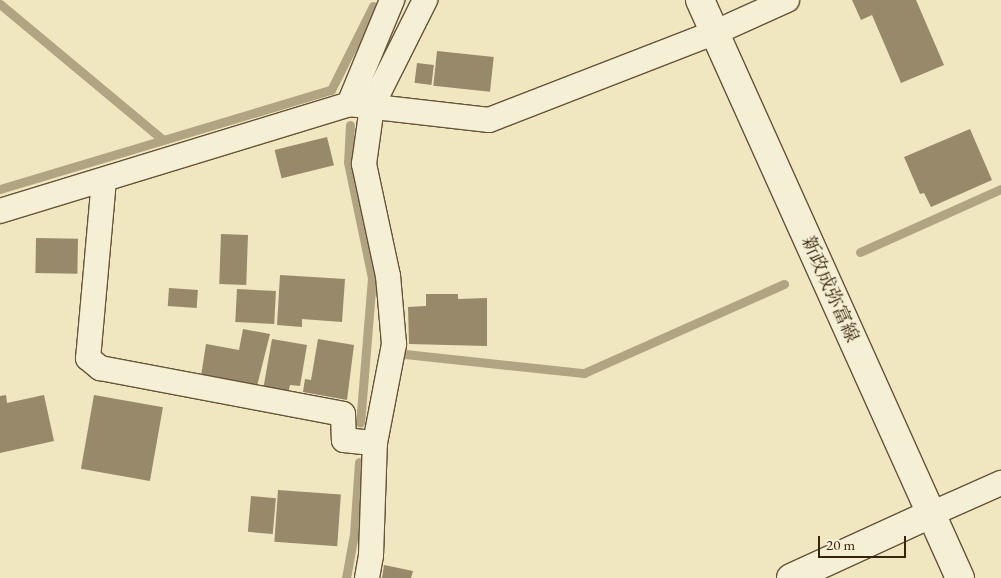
<!DOCTYPE html>
<html>
<head>
<meta charset="utf-8">
<style>
	body { margin:0 }
	#map { position:relative; width:1001px; height:578px; overflow:hidden; background:#f0e6c0; font-family:"EB Garamond","Noto Serif JP",serif }
	div>[style] { position:absolute }
	[style*='--x'] { left:calc(var(--x)*1px); top:calc(var(--y)*1px); width:calc(var(--w)*1px); rotate:calc(var(--a)*1deg) }
	.stream>* { height:9px; margin:-4.5px; padding:0 4.5px; transform-origin:4.5px; border-radius:4.5px; background:#b1a482 }
	.building>* { inset:0; background:#978969; transform-origin:0 0 }
	.roads { filter:drop-shadow(1px 0 #655438) drop-shadow(-1px 0 #655438) drop-shadow(0 1px #655438) drop-shadow(0 -1px #655438) }
	.minor>* { height:24px; margin:-12px; padding:0 12px; transform-origin:12px; border-radius:12px; background:#f5efd6 }
	.tertiary>* { height:28px; margin:-14px; padding:0 14px; transform-origin:14px; border-radius:14px; background:#f5efd6 }
	.secondary>* { height:28px; margin:-14px; padding:0 14px; transform-origin:14px; border-radius:14px; background:#f5efd6 }
	span { translate:-50% -50%; white-space:nowrap; text-align:center; line-height:1.15; -webkit-text-stroke:4px #f5efd6; paint-order:stroke }
	.street-label { font-size:19px; color:#37240b }
	.scale { position:absolute; left:818px; top:536px; width:88px; height:22px; box-sizing:border-box; border:2px solid #37240b; border-top:0; padding-left:6px; font-size:15px; line-height:18px; white-space:nowrap; color:#37240b; -webkit-text-stroke:4px #f5efd6; paint-order:stroke }
</style>
</head>
<body>
<div id="map">
	<div class="stream">
		<i style="--x:0;--y:4;--w:212;--a:39.8"></i>
		<i style="--x:350;--y:125;--w:37;--a:93"></i>
		<i style="--x:348;--y:162;--w:118;--a:78.3"></i>
		<i style="--x:372;--y:278;--w:145;--a:94.7"></i>
		<i style="--x:0;--y:189;--w:345;--a:-16.7"></i>
		<i style="--x:331;--y:90;--w:94;--a:-63.4"></i>
		<i style="--x:860;--y:252;--w:154;--a:-24.1"></i>
		<i style="--x:405;--y:354;--w:180;--a:6.1"></i>
		<i style="--x:584;--y:373;--w:219;--a:-24"></i>
		<i style="--x:346;--y:578;--w:45;--a:-79.7"></i>
		<i style="--x:354;--y:534;--w:72;--a:-86"></i>
	</div>
	<div class="building">
		<i style="clip-path:polygon(852px 0,916px 0,944px 65px,901px 83px,872px 15px,861px 20px)"></i>
		<i style="left:437px;top:51px;width:57px;height:35px;rotate:6deg"></i>
		<i style="left:417px;top:63px;width:17px;height:20px;rotate:7deg"></i>
		<i style="clip-path:polygon(970px 129px,992px 180px,931px 207px,924px 193px,920px 194px,904px 157px)"></i>
		<i style="left:327px;top:137px;width:29px;height:54px;rotate:76deg"></i>
		<i style="left:221px;top:234px;width:27px;height:50px;rotate:2deg"></i>
		<i style="left:36px;top:238px;width:42px;height:35px;rotate:1deg"></i>
		<i style="clip-path:polygon(280px 275px,345px 279px,342px 322px,302px 319px,302px 327px,277px 325px)"></i>
		<i style="left:169px;top:288px;width:29px;height:18px;rotate:4deg"></i>
		<i style="left:237px;top:289px;width:39px;height:33px;rotate:3deg"></i>
		<i style="clip-path:polygon(426px 294px,458px 294px,458px 299px,487px 298px,487px 346px,409px 344px,408px 307px,426px 306px)"></i>
		<i style="clip-path:polygon(243px 329px,270px 334px,257px 386px,201px 376px,206px 344px,239px 350px)"></i>
		<i style="clip-path:polygon(272px 339px,307px 345px,300px 386px,290px 385px,288px 394px,263px 390px)"></i>
		<i style="clip-path:polygon(318px 339px,354px 345px,347px 400px,303px 392px,305px 379px,311px 380px)"></i>
		<i style="clip-path:polygon(6px 395px,7px 403px,44px 395px,54px 441px,0 453px,0 396px)"></i>
		<i style="left:94px;top:395px;width:70px;height:75px;rotate:10deg"></i>
		<i style="left:278px;top:490px;width:63px;height:52px;rotate:4deg"></i>
		<i style="left:251px;top:496px;width:25px;height:36px;rotate:5deg"></i>
		<i style="clip-path:polygon(384px 565px,413px 571px,411px 578px,382px 578px)"></i>
	</div>
	<div class="roads">
		<div class="minor">
			<i style="--x:349;--y:104;--w:113;--a:-67.5"></i>
			<i style="--x:104;--y:180;--w:179;--a:95.1"></i>
			<i style="--x:88;--y:358;--w:16;--a:40"></i>
			<i style="--x:100;--y:368;--w:247;--a:10.7"></i>
			<i style="--x:343;--y:414;--w:26;--a:88"></i>
			<i style="--x:344;--y:440;--w:31;--a:6"></i>
			<i style="--x:0;--y:211;--w:365;--a:-17"></i>
			<i style="--x:349;--y:104;--w:141;--a:6.5"></i>
			<i style="--x:489;--y:120;--w:243;--a:-21.2"></i>
			<i style="--x:716;--y:32;--w:78;--a:-24.3"></i>
			<i style="--x:931;--y:514;--w:77;--a:-23.9"></i>
			<i style="--x:367;--y:578;--w:23;--a:-80"></i>
			<i style="--x:371;--y:555;--w:112;--a:-88"></i>
			<i style="--x:375;--y:443;--w:101;--a:-79.1"></i>
			<i style="--x:394;--y:344;--w:68;--a:-95"></i>
			<i style="--x:388;--y:276;--w:115;--a:-102.1"></i>
			<i style="--x:364;--y:164;--w:59;--a:-82.1"></i>
			<i style="--x:372;--y:106;--w:119;--a:-63.4"></i>
		</div>
		<div class="tertiary">
			<i style="--x:791;--y:578;--w:154;--a:-24.6"></i>
		</div>
		<div class="secondary">
			<i style="--x:700;--y:0;--w:634;--a:65.78"></i>
		</div>
	</div>
	<div class="street-label">
		<span style="left:830px;top:289px;rotate:66deg">新政成弥富線</span>
	</div>
	<div class="scale">20 m</div>
</div>
</body>
</html>
